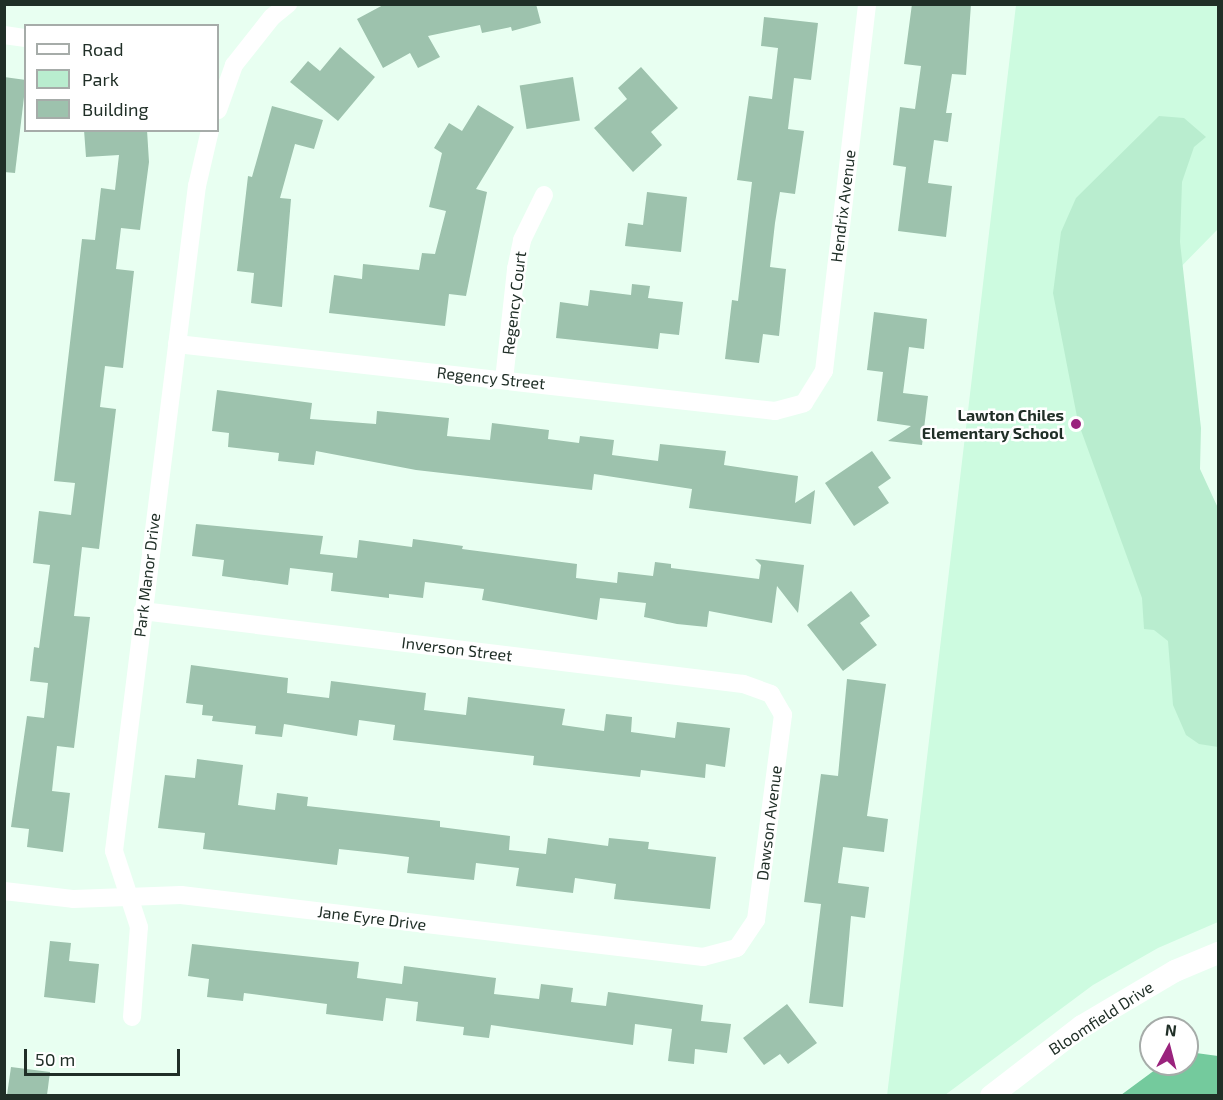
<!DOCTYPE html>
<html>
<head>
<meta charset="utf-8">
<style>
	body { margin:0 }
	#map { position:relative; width:1223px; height:1100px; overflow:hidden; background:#e8fff1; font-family:"Exo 2",sans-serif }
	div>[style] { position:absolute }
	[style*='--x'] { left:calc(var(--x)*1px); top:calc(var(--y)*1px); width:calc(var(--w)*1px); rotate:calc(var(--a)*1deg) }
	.built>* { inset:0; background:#cdfbe0 }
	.green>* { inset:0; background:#b9edcf }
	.water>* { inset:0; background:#74ca9d }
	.building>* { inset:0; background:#9dc2ad; transform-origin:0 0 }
	.minor>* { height:18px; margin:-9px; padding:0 9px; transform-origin:9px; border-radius:9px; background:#fff }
	.tertiary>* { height:22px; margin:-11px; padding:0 11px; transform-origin:11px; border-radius:11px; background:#fff }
	.dots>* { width:16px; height:16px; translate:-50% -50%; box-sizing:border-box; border:3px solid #fff; border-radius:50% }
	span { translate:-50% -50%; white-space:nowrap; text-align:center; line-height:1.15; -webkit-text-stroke:5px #fff; paint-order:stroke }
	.street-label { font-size:16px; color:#202f27 }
	.poi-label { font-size:16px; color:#202f27; font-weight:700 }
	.right { translate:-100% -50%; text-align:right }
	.frame { position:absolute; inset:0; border:6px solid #202f27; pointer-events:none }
	.legend { position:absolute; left:24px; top:24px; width:195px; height:108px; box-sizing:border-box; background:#fff; border:2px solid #a6aca9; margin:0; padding:8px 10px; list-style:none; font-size:18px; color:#202f27 }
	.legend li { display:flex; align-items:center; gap:12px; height:30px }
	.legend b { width:30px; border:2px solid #a6aca9 }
	.north { position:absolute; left:1139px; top:1016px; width:60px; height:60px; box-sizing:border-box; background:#fff; border:2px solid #a6aca9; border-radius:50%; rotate:7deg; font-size:16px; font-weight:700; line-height:24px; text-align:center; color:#202f27 }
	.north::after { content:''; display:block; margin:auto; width:21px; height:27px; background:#9a237d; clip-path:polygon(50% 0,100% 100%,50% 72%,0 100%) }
	.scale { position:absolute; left:24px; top:1049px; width:156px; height:27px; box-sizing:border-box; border:3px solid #202f27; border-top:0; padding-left:8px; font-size:18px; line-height:21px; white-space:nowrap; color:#202f27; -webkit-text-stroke:4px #fff; paint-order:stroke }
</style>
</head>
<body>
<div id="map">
	<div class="built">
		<i style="clip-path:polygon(1016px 5px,1218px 5px,1218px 229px,1168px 280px,1204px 568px,1218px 570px,1218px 922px,1158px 948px,1093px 985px,945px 1095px,887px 1096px)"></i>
	</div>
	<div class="green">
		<i style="clip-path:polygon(1159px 116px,1184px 118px,1206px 137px,1194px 147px,1182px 182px,1180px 242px,1201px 428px,1200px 469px,1218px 508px,1218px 747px,1199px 744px,1186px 735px,1173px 705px,1168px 641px,1154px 630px,1144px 629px,1142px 598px,1078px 422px,1053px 293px,1061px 232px,1076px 198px)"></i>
	</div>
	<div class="water">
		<i style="clip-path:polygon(1196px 1053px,1218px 1056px,1218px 1095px,1121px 1095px,1163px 1064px,1187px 1064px,1187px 1055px)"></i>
	</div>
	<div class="building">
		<i style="clip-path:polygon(385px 4px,536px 4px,541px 23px,512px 31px,511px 27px,482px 33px,480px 25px,428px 36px,440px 57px,418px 68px,410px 53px,383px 68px,357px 19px)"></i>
		<i style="clip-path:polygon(912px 4px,971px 4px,966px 75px,952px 74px,946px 113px,952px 113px,948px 142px,934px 140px,928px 183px,952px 186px,946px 237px,898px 231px,906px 167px,893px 165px,900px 107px,915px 109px,921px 66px,904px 64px)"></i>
		<i style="clip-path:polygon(764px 17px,818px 23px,811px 80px,794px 78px,788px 129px,804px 131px,795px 194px,780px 192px,775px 223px,770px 267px,786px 269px,779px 336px,763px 334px,759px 363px,725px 359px,732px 300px,738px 301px,752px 182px,737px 180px,749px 96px,772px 99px,778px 48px,761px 46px)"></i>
		<i style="clip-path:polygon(340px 47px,375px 77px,338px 121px,290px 82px,308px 61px,320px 71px)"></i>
		<i style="clip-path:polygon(641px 67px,678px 108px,651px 132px,662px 145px,633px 172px,594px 128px,627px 99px,618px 88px)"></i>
		<i style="clip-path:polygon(4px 77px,26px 80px,15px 173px,4px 172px)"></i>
		<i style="left:573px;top:77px;width:44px;height:54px;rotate:81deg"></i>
		<i style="clip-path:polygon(478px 105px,514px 127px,476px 189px,487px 192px,466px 296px,449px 294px,445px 326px,329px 313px,334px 275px,362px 279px,363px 264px,419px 270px,422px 253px,435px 254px,446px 211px,429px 207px,442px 153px,434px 148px,449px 123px,462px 131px)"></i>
		<i style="clip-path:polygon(272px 106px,323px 120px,314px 149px,295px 144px,280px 198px,291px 199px,282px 307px,251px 303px,254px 273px,237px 271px,248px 176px,252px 177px)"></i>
		<i style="clip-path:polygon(84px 130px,147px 130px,149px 162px,140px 230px,121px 228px,116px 269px,134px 271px,123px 368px,105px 366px,100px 407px,116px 409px,99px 549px,82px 547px,74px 616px,90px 617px,74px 748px,57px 746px,52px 791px,70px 793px,63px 852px,27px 847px,29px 829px,11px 827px,27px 716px,44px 718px,48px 683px,30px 681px,34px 647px,39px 648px,50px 565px,33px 563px,39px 511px,71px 515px,75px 483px,54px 481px,82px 239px,95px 240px,101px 188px,115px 190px,119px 155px,86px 157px)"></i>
		<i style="clip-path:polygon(647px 192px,687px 197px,681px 252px,625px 246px,628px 223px,643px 225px)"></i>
		<i style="clip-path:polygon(632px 284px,650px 286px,648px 298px,683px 302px,679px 335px,660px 333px,658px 349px,556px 338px,560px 302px,588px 306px,590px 290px,631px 295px)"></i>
		<i style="clip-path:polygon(874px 312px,927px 319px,924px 349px,909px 347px,903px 393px,928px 396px,922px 445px,888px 441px,911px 426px,877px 421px,883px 372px,867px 370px)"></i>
		<i style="clip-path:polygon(217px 390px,312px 403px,310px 419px,376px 424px,377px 411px,449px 418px,447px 436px,490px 440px,492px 423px,549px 430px,548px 439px,579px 443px,580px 436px,614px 440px,612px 455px,658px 461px,660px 444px,726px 451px,724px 465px,798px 476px,795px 503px,815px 490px,811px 524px,689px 508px,692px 489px,594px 474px,592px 490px,416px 470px,316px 451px,314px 465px,278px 461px,279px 453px,228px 447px,229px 433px,212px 431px)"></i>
		<i style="clip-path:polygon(872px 451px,891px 478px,878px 487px,889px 503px,854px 526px,825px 483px)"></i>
		<i style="clip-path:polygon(196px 524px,323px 536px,320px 554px,357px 558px,359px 540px,412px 547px,413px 539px,463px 546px,462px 549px,577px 564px,576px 578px,617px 583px,618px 572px,653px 576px,655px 562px,671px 564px,671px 568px,759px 579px,761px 565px,755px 559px,804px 565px,798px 613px,777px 586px,772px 623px,709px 611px,707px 627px,677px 624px,644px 617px,646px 603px,600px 598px,597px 620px,482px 600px,484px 589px,425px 582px,423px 598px,389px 594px,389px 598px,331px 591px,333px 573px,290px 568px,288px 585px,222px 576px,224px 560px,192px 556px)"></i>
		<i style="clip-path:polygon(851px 591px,870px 616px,860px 623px,877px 645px,843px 671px,807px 625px)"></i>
		<i style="clip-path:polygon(191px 665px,288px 678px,287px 693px,329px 698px,331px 681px,426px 693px,424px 710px,466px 715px,468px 697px,565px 709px,562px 725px,604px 731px,606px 714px,632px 717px,631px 732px,675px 738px,677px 722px,730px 728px,725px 767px,706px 764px,705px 778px,641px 770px,640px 777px,533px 765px,534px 756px,393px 740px,395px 725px,359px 720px,357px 736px,284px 724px,282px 737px,255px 734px,256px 726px,212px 721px,213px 716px,202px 715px,203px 705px,186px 703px)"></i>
		<i style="clip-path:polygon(847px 679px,886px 684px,867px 816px,888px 819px,884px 852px,843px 847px,838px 883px,869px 887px,865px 918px,851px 916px,843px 1007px,809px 1003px,821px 904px,804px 902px,821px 774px,838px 776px)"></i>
		<i style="clip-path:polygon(197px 759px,243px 765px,238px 805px,275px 810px,277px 793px,308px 797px,307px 806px,440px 821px,440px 827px,510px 836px,509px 850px,546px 854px,548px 838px,608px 846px,609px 838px,649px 842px,648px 849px,716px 857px,710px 909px,614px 899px,616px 884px,575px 878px,573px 893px,516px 886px,519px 868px,476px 863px,474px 880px,407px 873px,409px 857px,385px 854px,339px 849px,337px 865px,203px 849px,205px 833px,158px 828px,165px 775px,195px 778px)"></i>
		<i style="clip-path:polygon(50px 941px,71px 943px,69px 961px,99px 964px,95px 1003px,44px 997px)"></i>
		<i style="clip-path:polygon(192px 944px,359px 962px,357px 978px,402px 984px,404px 966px,496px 978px,494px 994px,539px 999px,541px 984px,573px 988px,571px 1002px,606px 1006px,608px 992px,703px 1005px,701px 1021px,731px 1024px,727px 1053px,695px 1049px,694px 1064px,668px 1061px,672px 1029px,635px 1024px,633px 1045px,491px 1025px,489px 1038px,463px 1035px,464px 1027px,416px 1021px,418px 1002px,386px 998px,383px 1021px,326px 1014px,327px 1004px,244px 993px,243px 1001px,207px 997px,209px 979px,188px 976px)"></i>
		<i style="clip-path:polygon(787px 1004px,817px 1043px,788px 1064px,780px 1054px,764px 1065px,743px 1038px)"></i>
		<i style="clip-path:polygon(11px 1067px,50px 1072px,47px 1095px,7px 1095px)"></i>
	</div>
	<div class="minor">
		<i style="--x:4;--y:35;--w:22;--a:8"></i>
		<i style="--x:218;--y:110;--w:48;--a:-70.4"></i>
		<i style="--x:234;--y:65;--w:61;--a:-51.6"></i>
		<i style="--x:272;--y:17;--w:21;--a:-39"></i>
		<i style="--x:177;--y:344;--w:602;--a:6.39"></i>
		<i style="--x:775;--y:411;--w:30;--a:-15"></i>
		<i style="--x:804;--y:403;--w:38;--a:-58"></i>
		<i style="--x:824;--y:371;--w:370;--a:-83.3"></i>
		<i style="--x:504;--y:380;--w:112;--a:-83.8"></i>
		<i style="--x:516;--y:269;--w:30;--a:-78"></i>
		<i style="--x:522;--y:240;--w:50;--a:-63.9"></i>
		<i style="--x:4;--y:891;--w:69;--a:6.6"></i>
		<i style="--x:73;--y:899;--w:108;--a:-2.1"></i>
		<i style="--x:181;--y:895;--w:526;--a:6.77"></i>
		<i style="--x:703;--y:957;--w:35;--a:-15"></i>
		<i style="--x:737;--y:948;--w:34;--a:-56"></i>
		<i style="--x:756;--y:920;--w:207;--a:-82.5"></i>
		<i style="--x:783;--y:715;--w:24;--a:-120"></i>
		<i style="--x:771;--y:694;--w:30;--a:-160"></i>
		<i style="--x:743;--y:684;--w:605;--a:-173.07"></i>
		<i style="--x:132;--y:1017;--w:90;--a:-85.6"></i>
		<i style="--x:139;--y:927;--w:80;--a:-108.2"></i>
		<i style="--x:114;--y:851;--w:670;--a:-82.89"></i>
		<i style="--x:197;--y:186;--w:57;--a:-76.9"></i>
	</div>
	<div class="tertiary">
		<i style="--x:991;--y:1096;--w:115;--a:-37.6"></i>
		<i style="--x:1082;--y:1026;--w:108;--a:-30.6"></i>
		<i style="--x:1175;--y:971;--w:47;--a:-22.7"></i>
	</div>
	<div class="dots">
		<i style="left:1076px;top:424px;background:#9a237d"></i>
	</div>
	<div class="street-label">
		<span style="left:843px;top:206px;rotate:-83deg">Hendrix Avenue</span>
		<span style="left:514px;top:303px;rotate:-83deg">Regency Court</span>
		<span style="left:491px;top:378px;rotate:6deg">Regency Street</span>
		<span style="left:147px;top:575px;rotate:-83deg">Park Manor Drive</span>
		<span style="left:457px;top:649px;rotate:7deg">Inverson Street</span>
		<span style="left:769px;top:823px;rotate:-83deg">Dawson Avenue</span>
		<span style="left:372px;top:918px;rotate:7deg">Jane Eyre Drive</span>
		<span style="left:1101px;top:1018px;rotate:-33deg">Bloomfield Drive</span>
	</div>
	<div class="poi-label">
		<span class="right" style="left:1064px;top:424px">Lawton Chiles<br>Elementary School</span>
	</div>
	<div class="frame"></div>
	<ul class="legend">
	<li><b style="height:8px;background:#fff"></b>Road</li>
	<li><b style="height:16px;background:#b9edcf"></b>Park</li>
	<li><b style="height:16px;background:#9dc2ad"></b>Building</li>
	</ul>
	<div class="north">N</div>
	<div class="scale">50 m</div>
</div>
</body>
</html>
